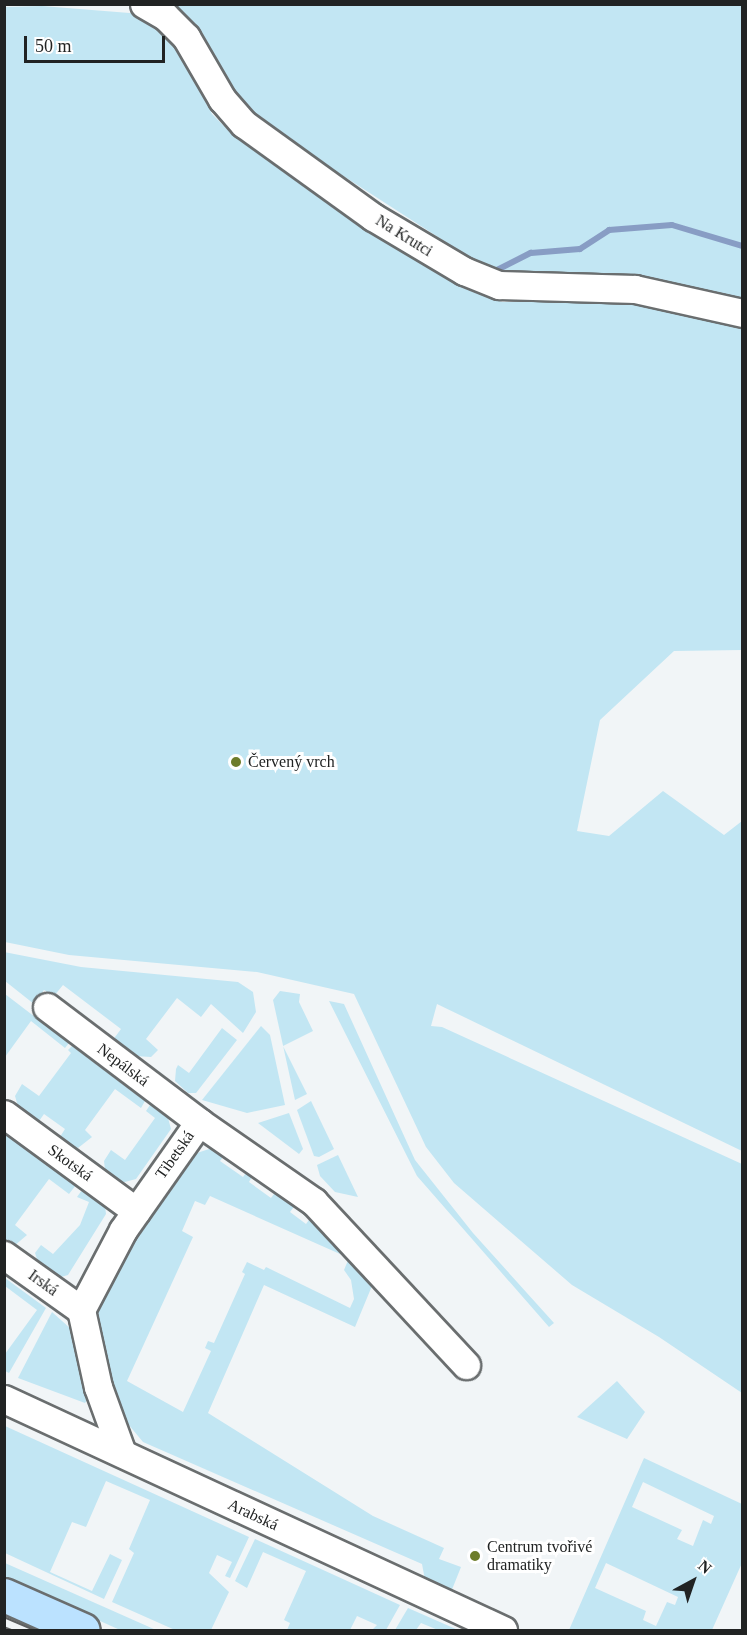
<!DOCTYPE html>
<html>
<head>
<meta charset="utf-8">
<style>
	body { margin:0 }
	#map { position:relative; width:747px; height:1635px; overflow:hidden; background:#f1f5f7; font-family:"Times New Roman",serif }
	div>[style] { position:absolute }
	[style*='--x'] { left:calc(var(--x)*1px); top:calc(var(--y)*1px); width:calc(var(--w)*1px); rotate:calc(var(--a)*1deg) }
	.green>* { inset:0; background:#c2e6f3 }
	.stream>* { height:6px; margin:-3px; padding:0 3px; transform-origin:3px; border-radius:3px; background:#889dc4 }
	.roads { filter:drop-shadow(2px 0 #6a6e6f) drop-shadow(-2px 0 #6a6e6f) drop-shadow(0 2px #6a6e6f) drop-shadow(0 -2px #6a6e6f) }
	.minor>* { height:27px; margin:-13.5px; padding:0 13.5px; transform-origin:13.5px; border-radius:13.5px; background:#fff }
	.major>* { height:33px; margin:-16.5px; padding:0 16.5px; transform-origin:16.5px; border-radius:16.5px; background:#bbe2ff }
	.tram>* { height:1.5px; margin:-0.75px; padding:0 0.75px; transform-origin:0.75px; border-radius:0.75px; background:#5e6061 }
	.dots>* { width:16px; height:16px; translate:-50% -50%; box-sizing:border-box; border:3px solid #fff; border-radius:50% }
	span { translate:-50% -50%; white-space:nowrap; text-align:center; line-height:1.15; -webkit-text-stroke:6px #fff; paint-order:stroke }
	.street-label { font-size:16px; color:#212323 }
	.poi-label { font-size:16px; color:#212323 }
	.left { translate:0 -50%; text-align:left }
	.frame { position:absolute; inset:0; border:6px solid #212323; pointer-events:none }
	.north { position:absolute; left:663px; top:1551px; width:60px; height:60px; -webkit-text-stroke:4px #fff; paint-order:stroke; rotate:40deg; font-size:16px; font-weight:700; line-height:24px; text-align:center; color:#212323 }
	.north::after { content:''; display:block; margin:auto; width:21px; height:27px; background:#212323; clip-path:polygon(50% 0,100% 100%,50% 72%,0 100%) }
	.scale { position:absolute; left:24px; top:36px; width:141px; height:27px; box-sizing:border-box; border:3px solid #212323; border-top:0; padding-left:8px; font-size:18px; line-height:21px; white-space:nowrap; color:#212323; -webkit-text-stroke:4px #fff; paint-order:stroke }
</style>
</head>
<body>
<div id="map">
	<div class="green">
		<i style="clip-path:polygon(170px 5px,742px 5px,742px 303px,706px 291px,632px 278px,500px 277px,286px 139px,237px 101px)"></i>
		<i style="clip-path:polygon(42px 6px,142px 14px,177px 40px,212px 114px,234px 136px,465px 287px,502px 302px,638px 302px,742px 326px,742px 650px,674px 651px,600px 720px,577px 831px,609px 836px,663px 791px,724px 835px,742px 821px,742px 1151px,437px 1004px,431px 1026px,442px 1027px,742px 1164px,742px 1393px,659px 1337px,572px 1285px,454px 1183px,426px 1147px,354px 994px,257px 972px,69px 955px,5px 942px,4px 7px)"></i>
		<i style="clip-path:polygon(4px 952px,81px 967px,238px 982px,253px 992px,256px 1012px,243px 1033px,211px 1004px,201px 1017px,177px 998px,146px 1039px,158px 1050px,151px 1057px,135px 1056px,112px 1041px,121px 1029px,63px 985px,54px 996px,44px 990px,34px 1004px,5px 981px)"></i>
		<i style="clip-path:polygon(280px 991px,300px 994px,299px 1002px,313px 1031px,283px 1046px,307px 1094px,295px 1100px,273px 1000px)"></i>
		<i style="clip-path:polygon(5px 994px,69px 1043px,65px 1048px,31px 1021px,5px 1057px)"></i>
		<i style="clip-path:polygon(329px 1001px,344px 1004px,415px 1160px,473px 1233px,554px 1323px,549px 1327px,417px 1176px)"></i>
		<i style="clip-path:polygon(261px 1026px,270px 1035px,285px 1105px,247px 1113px,202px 1100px)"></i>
		<i style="clip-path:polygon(222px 1028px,237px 1040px,196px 1093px,188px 1093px,175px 1081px,176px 1069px,178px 1065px,189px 1073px)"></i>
		<i style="clip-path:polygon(72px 1046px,145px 1101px,141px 1108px,115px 1089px,85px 1130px,92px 1137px,78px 1148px,58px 1140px,65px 1129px,44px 1114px,37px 1124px,19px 1110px,15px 1096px,22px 1084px,39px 1096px,71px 1053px,68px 1050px)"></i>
		<i style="clip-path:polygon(311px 1101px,334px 1149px,319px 1157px,314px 1156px,297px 1110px)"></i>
		<i style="clip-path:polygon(150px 1105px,168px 1118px,171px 1129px,136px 1179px,121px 1183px,105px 1170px,104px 1161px,111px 1150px,125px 1160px,155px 1118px,146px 1111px)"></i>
		<i style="clip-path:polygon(289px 1113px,303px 1149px,299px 1154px,258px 1123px)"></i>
		<i style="clip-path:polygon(4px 1133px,76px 1185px,69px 1194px,49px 1179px,15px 1225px,27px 1235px,14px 1246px,5px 1242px)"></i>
		<i style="clip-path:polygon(evenodd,215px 1147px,225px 1154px,220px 1161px,243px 1177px,248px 1170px,254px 1173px,249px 1182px,271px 1198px,277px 1190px,296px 1204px,290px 1212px,306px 1224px,311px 1217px,374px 1281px,355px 1327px,264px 1285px,208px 1413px,373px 1516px,444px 1548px,439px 1559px,461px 1567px,451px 1592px,425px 1580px,422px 1564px,143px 1442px,119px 1413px,106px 1388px,96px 1315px,106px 1275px,188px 1156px,215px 1147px,210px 1196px,349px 1258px,344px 1270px,351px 1280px,354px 1299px,350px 1308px,266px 1267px,264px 1270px,247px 1262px,242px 1272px,245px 1274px,214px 1343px,208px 1341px,205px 1348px,211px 1351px,183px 1412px,127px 1381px,193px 1237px,182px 1231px,195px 1201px,205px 1205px,210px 1196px)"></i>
		<i style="clip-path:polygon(338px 1155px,358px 1197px,335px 1192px,320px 1176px,317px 1165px)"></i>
		<i style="clip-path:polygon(82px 1190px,105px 1206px,106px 1214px,68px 1275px,61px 1277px,38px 1262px,35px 1253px,41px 1245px,53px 1254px,80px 1225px,89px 1202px,77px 1197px)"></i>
		<i style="clip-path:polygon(5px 1278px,46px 1308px,9px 1373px,5px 1371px,5px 1354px,37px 1310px,5px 1286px)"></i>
		<i style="clip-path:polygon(52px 1312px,71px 1329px,88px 1399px,85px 1403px,18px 1378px)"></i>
		<i style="clip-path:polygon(617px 1381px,645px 1412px,627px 1439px,577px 1417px)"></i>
		<i style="clip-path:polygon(5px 1426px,249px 1537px,230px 1578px,225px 1576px,232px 1562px,217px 1555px,209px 1573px,229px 1592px,211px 1630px,175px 1630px,112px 1602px,134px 1553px,129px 1549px,150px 1500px,106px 1481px,86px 1527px,72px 1522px,50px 1572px,92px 1591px,110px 1554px,122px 1560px,104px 1599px,5px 1553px)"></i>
		<i style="clip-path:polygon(evenodd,644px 1458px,742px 1504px,742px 1563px,712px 1630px,569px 1630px,644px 1458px,643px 1482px,714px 1516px,711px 1524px,703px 1520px,693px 1546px,677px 1539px,682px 1530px,632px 1507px,643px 1482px,644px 1458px,606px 1563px,678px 1597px,675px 1605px,667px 1602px,656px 1626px,643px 1620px,646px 1611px,595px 1588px,606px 1563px)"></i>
		<i style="clip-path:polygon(255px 1539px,400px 1605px,386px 1630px,372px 1630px,377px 1625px,357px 1616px,350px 1630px,287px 1630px,290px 1623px,284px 1620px,306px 1571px,263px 1552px,247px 1588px,235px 1581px)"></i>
		<i style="clip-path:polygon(5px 1563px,156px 1630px,120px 1630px,5px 1578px)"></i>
		<i style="clip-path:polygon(408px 1608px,458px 1630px,438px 1630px,421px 1623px,416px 1630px,395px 1630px)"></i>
	</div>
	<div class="stream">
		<i style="--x:497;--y:270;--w:38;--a:-27"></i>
		<i style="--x:531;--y:253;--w:49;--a:-4.7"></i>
		<i style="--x:580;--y:249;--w:35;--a:-33"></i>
		<i style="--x:609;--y:230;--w:63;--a:-4.5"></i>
		<i style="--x:672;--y:225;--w:73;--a:16.7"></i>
	</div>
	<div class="roads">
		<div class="minor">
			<i style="--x:144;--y:4;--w:24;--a:30"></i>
			<i style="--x:165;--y:16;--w:30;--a:45"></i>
			<i style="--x:186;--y:37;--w:72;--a:59.9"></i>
			<i style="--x:222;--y:99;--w:33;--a:49"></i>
			<i style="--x:244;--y:124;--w:159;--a:35.8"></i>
			<i style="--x:373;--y:217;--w:106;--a:30.7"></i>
			<i style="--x:464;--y:271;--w:38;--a:22"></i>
			<i style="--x:499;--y:285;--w:136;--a:1.7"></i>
			<i style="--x:635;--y:289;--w:110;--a:12.6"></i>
			<i style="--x:47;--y:1007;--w:191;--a:37.1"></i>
			<i style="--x:199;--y:1122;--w:140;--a:34.8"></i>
			<i style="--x:314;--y:1202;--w:223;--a:47"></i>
			<i style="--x:4;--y:1114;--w:164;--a:36.3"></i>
			<i style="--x:4;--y:1255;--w:95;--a:35.5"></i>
			<i style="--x:4;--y:1399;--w:550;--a:24.84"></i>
			<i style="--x:122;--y:1453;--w:70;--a:-110"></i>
			<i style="--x:98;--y:1387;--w:79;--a:-102.4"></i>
			<i style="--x:81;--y:1310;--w:90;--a:-62.3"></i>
			<i style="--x:123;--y:1230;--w:132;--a:-54.9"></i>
		</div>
		<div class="major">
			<i style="--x:4;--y:1595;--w:86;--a:23.9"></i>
		</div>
	</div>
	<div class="tram">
		<i style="--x:4;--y:1617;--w:34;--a:23"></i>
		<i style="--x:4;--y:1627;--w:9;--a:21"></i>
	</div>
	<div class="dots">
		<i style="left:236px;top:762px;background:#6d7c2a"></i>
		<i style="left:475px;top:1556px;background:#6d7c2a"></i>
	</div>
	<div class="street-label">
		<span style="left:404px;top:236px;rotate:32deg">Na Krutci</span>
		<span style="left:123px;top:1065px;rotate:37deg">Nepálská</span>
		<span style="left:175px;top:1155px;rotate:-55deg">Tibetská</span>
		<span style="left:70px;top:1163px;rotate:36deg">Skotská</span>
		<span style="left:43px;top:1283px;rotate:36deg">Irská</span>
		<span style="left:253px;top:1515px;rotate:25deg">Arabská</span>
	</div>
	<div class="poi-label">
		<span class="left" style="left:248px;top:762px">Červený vrch</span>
		<span class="left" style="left:487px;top:1556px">Centrum tvořivé<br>dramatiky</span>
	</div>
	<div class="frame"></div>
	<div class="north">N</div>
	<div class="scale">50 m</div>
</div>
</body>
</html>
